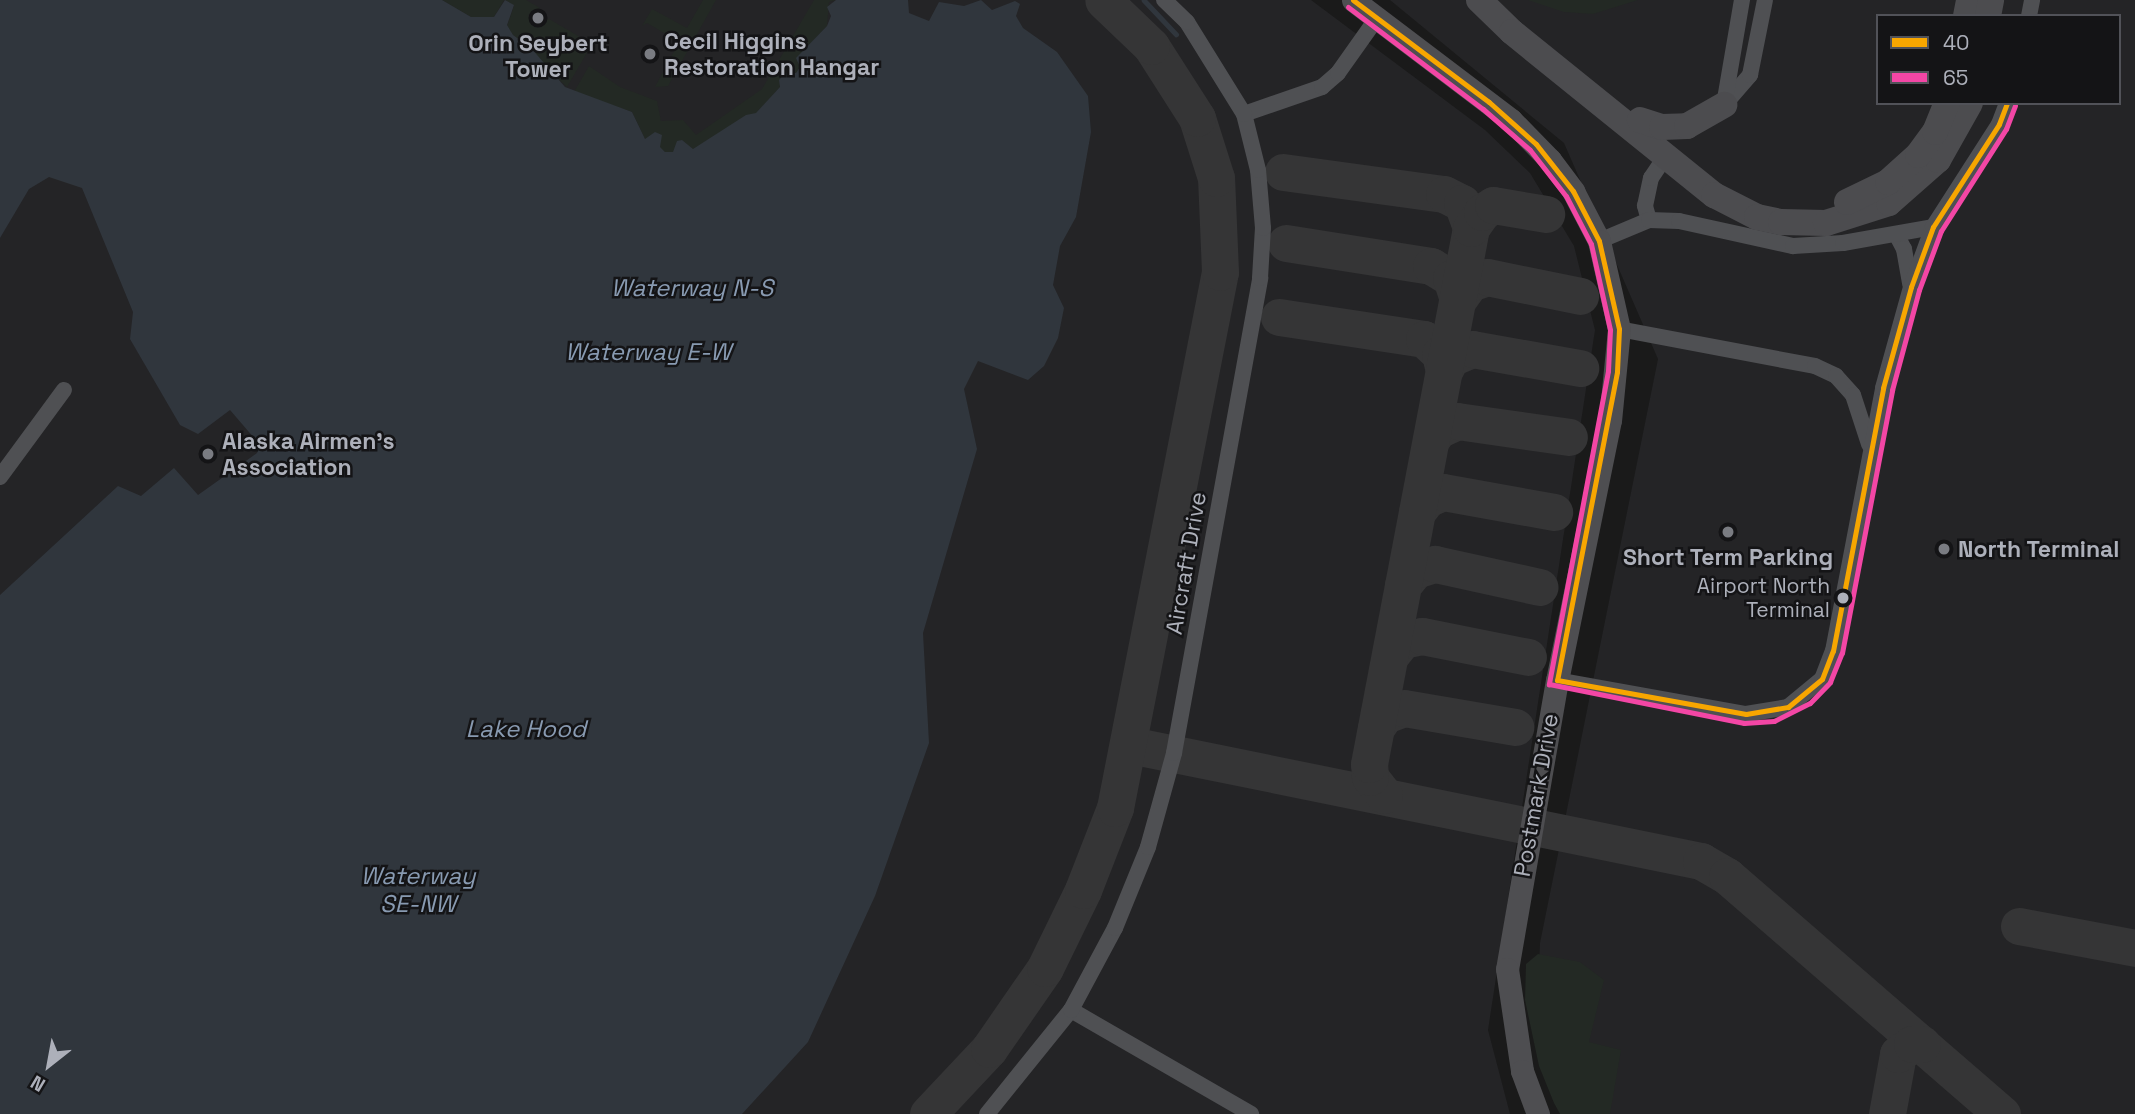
<!DOCTYPE html>
<html>
<head>
<meta charset="utf-8">
<style>
	body { margin:0 }
	#map { position:relative; width:2135px; height:1114px; overflow:hidden; background:#1a1a1a; font-family:"Space Grotesk",sans-serif }
	div>[style] { position:absolute }
	[style*='--x'] { left:calc(var(--x)*1px); top:calc(var(--y)*1px); width:calc(var(--w)*1px); rotate:calc(var(--a)*1deg) }
	.built>* { inset:0; background:#242426 }
	.green>* { inset:0; background:#232924 }
	.water>* { inset:0; background:#30363d }
	.stream>* { height:4.5px; margin:-2.25px; padding:0 2.25px; transform-origin:2.25px; border-radius:2.25px; background:#30363d }
	.taxiway>* { height:37px; margin:-18.5px; padding:0 18.5px; transform-origin:18.5px; border-radius:18.5px; background:#353536 }
	.street>* { height:16px; margin:-8px; padding:0 8px; transform-origin:8px; border-radius:8px; background:#4f5053 }
	.secondary>* { height:23px; margin:-11.5px; padding:0 11.5px; transform-origin:11.5px; border-radius:11.5px; background:#4e4e51 }
	.primary>* { height:26px; margin:-13px; padding:0 13px; transform-origin:13px; border-radius:13px; background:#4c4c4f }
	.bus-1>* { height:5px; margin:-2.5px; padding:0 2.5px; transform-origin:2.5px; border-radius:2.5px; background:#f7a600 }
	.bus-2>* { height:5px; margin:-2.5px; padding:0 2.5px; transform-origin:2.5px; border-radius:2.5px; background:#f346a5 }
	.dots>* { width:19px; height:19px; translate:-50% -50%; box-sizing:border-box; border:4px solid #141416; border-radius:50% }
	span { translate:-50% -50%; white-space:nowrap; text-align:center; line-height:1.15; -webkit-text-stroke:5px #141416; paint-order:stroke }
	.bus-label { font-size:21px; color:#adb0ba }
	.right { translate:-100% -50%; text-align:right }
	.poi-label { font-size:23px; color:#adb0ba; font-weight:700 }
	.left { translate:0 -50%; text-align:left }
	.street-label { font-size:23px; color:#adb0ba }
	.water-label { font-size:24px; color:#889ab1; font-style:italic }
	.legend { position:absolute; left:1876px; top:14px; width:245px; height:91px; box-sizing:border-box; background:#141416; border:2px solid #515258; margin:0; padding:9px 12px; list-style:none; font-size:21px; color:#adb0ba }
	.legend li { display:flex; align-items:center; gap:14px; height:35px }
	.legend b { width:35px; border:2px solid #515258 }
	.north { position:absolute; left:14px; top:1030px; width:70px; height:70px; -webkit-text-stroke:5px #141416; paint-order:stroke; rotate:211deg; font-size:19px; font-weight:700; line-height:28px; text-align:center; color:#adb0ba }
	.north::after { content:''; display:block; margin:auto; width:24px; height:32px; background:#adb0ba; clip-path:polygon(50% 0,100% 100%,50% 72%,0 100%) }
</style>
</head>
<body>
<div id="map">
	<div class="built">
		<i style="clip-path:polygon(0 0,1311px 0,1485px 130px,1530px 173px,1574px 246px,1595px 330px,1488px 1030px,1510px 1114px,0 1114px)"></i>
		<i style="clip-path:polygon(evenodd,1390px 0,2135px 0,2135px 1114px,1575px 1114px,1536px 1042px,1540px 943px,1658px 359px,1564px 143px,1390px 0,1878px 16px,2119px 16px,2119px 103px,1878px 103px,1878px 16px)"></i>
	</div>
	<div class="green">
		<i style="clip-path:polygon(442px 0,504px 0,494px 17px,471px 17px)"></i>
		<i style="clip-path:polygon(505px 0,526px 0,540px 8px,528px 15px,535px 27px,549px 19px,592px 44px,567px 87px,513px 35px,507px 26px,514px 6px)"></i>
		<i style="clip-path:polygon(703px 0,716px 0,668px 86px,655px 87px,679px 42px,647px 23px,642px 26px,652px 9px,687px 28px)"></i>
		<i style="clip-path:polygon(814px 0,836px 0,829px 2px,827px 26px,797px 58px,800px 67px,796px 73px,785px 73px,779px 80px,780px 87px,756px 114px,693px 149px,681px 140px,673px 153px,665px 152px,645px 139px,632px 112px,574px 92px,589px 66px,620px 87px,657px 101px,661px 121px,683px 120px,696px 135px,762px 89px)"></i>
		<i style="clip-path:polygon(1528px 0,1638px 0,1593px 14px,1564px 12px)"></i>
		<i style="clip-path:polygon(1538px 954px,1580px 962px,1604px 980px,1589px 1042px,1621px 1050px,1610px 1114px,1560px 1114px,1554px 1103px,1539px 1066px,1525px 1000px,1526px 964px)"></i>
	</div>
	<div class="water">
		<i style="clip-path:polygon(0 0,442px 0,471px 17px,494px 17px,505px 0,514px 5px,507px 25px,513px 35px,531px 48px,565px 87px,632px 112px,645px 139px,655px 132px,662px 135px,660px 147px,665px 152px,673px 152px,677px 141px,682px 140px,693px 149px,746px 115px,756px 113px,780px 87px,779px 80px,785px 73px,796px 73px,800px 67px,796px 58px,827px 26px,831px 16px,827px 7px,836px 0,908px 0,909px 13px,929px 21px,939px 2px,964px 6px,981px 0,992px 10px,1015px 1px,1020px 4px,1016px 16px,1023px 28px,1057px 52px,1088px 96px,1091px 132px,1076px 217px,1060px 246px,1053px 285px,1064px 308px,1058px 338px,1044px 366px,1028px 380px,978px 361px,964px 389px,977px 449px,923px 633px,929px 743px,875px 896px,808px 1042px,742px 1114px,0 1114px,0 595px,118px 486px,141px 496px,174px 468px,198px 495px,257px 453px,260px 445px,230px 410px,198px 434px,180px 425px,130px 339px,133px 312px,82px 188px,49px 177px,29px 189px,0 238px)"></i>
	</div>
	<div class="stream">
		<i style="--x:1144;--y:0;--w:47;--a:46.7"></i>
	</div>
	<div class="taxiway">
		<i style="--x:1283;--y:172;--w:162;--a:7.8"></i>
		<i style="--x:1444;--y:194;--w:20;--a:27"></i>
		<i style="--x:1462;--y:203;--w:27;--a:70"></i>
		<i style="--x:1286;--y:243;--w:147;--a:9"></i>
		<i style="--x:1431;--y:266;--w:23;--a:31"></i>
		<i style="--x:1451;--y:278;--w:23;--a:72"></i>
		<i style="--x:1458;--y:300;--w:21;--a:-55"></i>
		<i style="--x:1470;--y:283;--w:18;--a:-19"></i>
		<i style="--x:1487;--y:277;--w:95;--a:11.5"></i>
		<i style="--x:1279;--y:317;--w:147;--a:8.6"></i>
		<i style="--x:1424;--y:339;--w:22;--a:43"></i>
		<i style="--x:1440;--y:354;--w:17;--a:77"></i>
		<i style="--x:1444;--y:371;--w:15;--a:-62"></i>
		<i style="--x:1451;--y:358;--w:23;--a:-23"></i>
		<i style="--x:1472;--y:349;--w:110;--a:10"></i>
		<i style="--x:1431;--y:440;--w:12;--a:-55"></i>
		<i style="--x:1438;--y:430;--w:21;--a:-25"></i>
		<i style="--x:1457;--y:421;--w:113;--a:8.1"></i>
		<i style="--x:1417;--y:512;--w:16;--a:-52"></i>
		<i style="--x:1427;--y:499;--w:17;--a:-24"></i>
		<i style="--x:1443;--y:492;--w:113;--a:10.2"></i>
		<i style="--x:1403;--y:585;--w:19;--a:-51"></i>
		<i style="--x:1415;--y:570;--w:21;--a:-17"></i>
		<i style="--x:1435;--y:564;--w:107;--a:12.4"></i>
		<i style="--x:1390;--y:656;--w:21;--a:-51"></i>
		<i style="--x:1403;--y:640;--w:19;--a:-12"></i>
		<i style="--x:1422;--y:636;--w:108;--a:11.2"></i>
		<i style="--x:1376;--y:728;--w:16;--a:-55"></i>
		<i style="--x:1385;--y:715;--w:20;--a:-20"></i>
		<i style="--x:1404;--y:708;--w:113;--a:9.7"></i>
		<i style="--x:1130;--y:745;--w:583;--a:11.48"></i>
		<i style="--x:1701;--y:861;--w:30;--a:30"></i>
		<i style="--x:1727;--y:876;--w:364;--a:40.9"></i>
		<i style="--x:1384;--y:795;--w:23;--a:-128"></i>
		<i style="--x:1370;--y:777;--w:13;--a:-94"></i>
		<i style="--x:1369;--y:764;--w:546;--a:-79.23"></i>
		<i style="--x:1471;--y:228;--w:19;--a:-55"></i>
		<i style="--x:1482;--y:212;--w:13;--a:-32"></i>
		<i style="--x:1493;--y:205;--w:54;--a:9.6"></i>
		<i style="--x:2019;--y:926;--w:118;--a:10.7"></i>
		<i style="--x:928;--y:1114;--w:89;--a:-46.8"></i>
		<i style="--x:989;--y:1049;--w:98;--a:-55.3"></i>
		<i style="--x:1045;--y:968;--w:87;--a:-64"></i>
		<i style="--x:1083;--y:890;--w:88;--a:-68.7"></i>
		<i style="--x:1115;--y:808;--w:546;--a:-78.92"></i>
		<i style="--x:1220;--y:272;--w:94;--a:-92.4"></i>
		<i style="--x:1216;--y:178;--w:63;--a:-107.6"></i>
		<i style="--x:1197;--y:118;--w:85;--a:-122.6"></i>
		<i style="--x:1151;--y:46;--w:66;--a:-136.2"></i>
		<i style="--x:1887;--y:1114;--w:61;--a:-79.6"></i>
		<i style="--x:1898;--y:1054;--w:17;--a:-36"></i>
		<i style="--x:1912;--y:1044;--w:10;--a:0"></i>
	</div>
	<div class="street">
		<i style="--x:2029;--y:16;--w:16;--a:-79"></i>
		<i style="--x:1724;--y:105;--w:40;--a:-49"></i>
		<i style="--x:1750;--y:75;--w:76;--a:-78.7"></i>
		<i style="--x:1724;--y:105;--w:107;--a:-80.3"></i>
		<i style="--x:1244;--y:114;--w:83;--a:-19.1"></i>
		<i style="--x:1322;--y:87;--w:21;--a:-41"></i>
		<i style="--x:1338;--y:73;--w:67;--a:-54.7"></i>
		<i style="--x:1649;--y:220;--w:15;--a:-106"></i>
		<i style="--x:1645;--y:206;--w:29;--a:-78"></i>
		<i style="--x:1651;--y:178;--w:25;--a:-56"></i>
		<i style="--x:1896;--y:234;--w:17;--a:62"></i>
		<i style="--x:1904;--y:249;--w:36;--a:80"></i>
		<i style="--x:1599;--y:241;--w:54;--a:-22.8"></i>
		<i style="--x:1649;--y:220;--w:30;--a:2"></i>
		<i style="--x:1679;--y:221;--w:117;--a:12.4"></i>
		<i style="--x:1793;--y:246;--w:50;--a:-3.4"></i>
		<i style="--x:1843;--y:243;--w:91;--a:-10.1"></i>
		<i style="--x:1619;--y:329;--w:199;--a:10.7"></i>
		<i style="--x:1815;--y:366;--w:23;--a:25"></i>
		<i style="--x:1836;--y:376;--w:25;--a:48"></i>
		<i style="--x:1853;--y:395;--w:52;--a:71.9"></i>
		<i style="--x:0;--y:477;--w:108;--a:-53.7"></i>
		<i style="--x:1557;--y:680;--w:192;--a:10.2"></i>
		<i style="--x:1746;--y:714;--w:43;--a:-9.5"></i>
		<i style="--x:1788;--y:707;--w:44;--a:-39.5"></i>
		<i style="--x:1822;--y:679;--w:30;--a:-69"></i>
		<i style="--x:1833;--y:651;--w:268;--a:-79.2"></i>
		<i style="--x:1883;--y:388;--w:105;--a:-74.5"></i>
		<i style="--x:1911;--y:287;--w:64;--a:-69.9"></i>
		<i style="--x:1933;--y:227;--w:122;--a:-57.3"></i>
		<i style="--x:1999;--y:124;--w:22;--a:-69"></i>
		<i style="--x:1071;--y:1010;--w:208;--a:30"></i>
		<i style="--x:987;--y:1114;--w:134;--a:-51.1"></i>
		<i style="--x:1071;--y:1010;--w:93;--a:-61.8"></i>
		<i style="--x:1115;--y:928;--w:87;--a:-67.8"></i>
		<i style="--x:1148;--y:847;--w:98;--a:-74.5"></i>
		<i style="--x:1174;--y:753;--w:483;--a:-79.7"></i>
		<i style="--x:1260;--y:278;--w:50;--a:-86.6"></i>
		<i style="--x:1263;--y:228;--w:58;--a:-94.9"></i>
		<i style="--x:1258;--y:170;--w:58;--a:-104"></i>
		<i style="--x:1244;--y:114;--w:108;--a:-121.8"></i>
		<i style="--x:1187;--y:22;--w:32;--a:-136"></i>
	</div>
	<div class="secondary">
		<i style="--x:1353;--y:0;--w:198;--a:37.2"></i>
		<i style="--x:1511;--y:120;--w:56;--a:45.7"></i>
		<i style="--x:1550;--y:160;--w:39;--a:53"></i>
		<i style="--x:1573;--y:191;--w:56;--a:62.5"></i>
		<i style="--x:1599;--y:241;--w:90;--a:77.2"></i>
		<i style="--x:1619;--y:329;--w:91;--a:95.6"></i>
		<i style="--x:1610;--y:420;--w:265;--a:101.5"></i>
		<i style="--x:1557;--y:680;--w:293;--a:99.8"></i>
		<i style="--x:1507;--y:969;--w:103;--a:81.6"></i>
		<i style="--x:1522;--y:1071;--w:46;--a:69.6"></i>
	</div>
	<div class="primary">
		<i style="--x:1479;--y:0;--w:46;--a:44.1"></i>
		<i style="--x:1512;--y:32;--w:260;--a:38.9"></i>
		<i style="--x:1714;--y:195;--w:48;--a:27.1"></i>
		<i style="--x:1757;--y:217;--w:25;--a:12"></i>
		<i style="--x:1781;--y:222;--w:45;--a:1.3"></i>
		<i style="--x:1826;--y:223;--w:66;--a:-17.6"></i>
		<i style="--x:1889;--y:203;--w:65;--a:-41.3"></i>
		<i style="--x:1938;--y:160;--w:65;--a:-60.7"></i>
		<i style="--x:1966;--y:16;--w:16;--a:-79"></i>
		<i style="--x:1988;--y:16;--w:16;--a:-79"></i>
		<i style="--x:1640;--y:120;--w:23;--a:18"></i>
		<i style="--x:1662;--y:127;--w:25;--a:-2"></i>
		<i style="--x:1687;--y:126;--w:43;--a:-29.6"></i>
		<i style="--x:1847;--y:202;--w:46;--a:-26"></i>
		<i style="--x:1888;--y:182;--w:40;--a:-42"></i>
		<i style="--x:1918;--y:155;--w:29;--a:-54"></i>
		<i style="--x:1935;--y:132;--w:31;--a:-68"></i>
	</div>
	<div class="bus-1">
		<i style="--x:1353;--y:0;--w:170;--a:36.9"></i>
		<i style="--x:1489;--y:102;--w:63;--a:41.8"></i>
		<i style="--x:1536;--y:144;--w:60;--a:51.8"></i>
		<i style="--x:1573;--y:191;--w:56;--a:62.5"></i>
		<i style="--x:1599;--y:241;--w:90;--a:77.2"></i>
		<i style="--x:1619;--y:329;--w:43;--a:92.7"></i>
		<i style="--x:1617;--y:372;--w:314;--a:101"></i>
		<i style="--x:1557;--y:680;--w:192;--a:10.2"></i>
		<i style="--x:1746;--y:714;--w:43;--a:-9.5"></i>
		<i style="--x:1788;--y:707;--w:44;--a:-39.5"></i>
		<i style="--x:1822;--y:679;--w:30;--a:-69"></i>
		<i style="--x:1833;--y:651;--w:268;--a:-79.2"></i>
		<i style="--x:1883;--y:388;--w:105;--a:-74.5"></i>
		<i style="--x:1911;--y:287;--w:64;--a:-69.9"></i>
		<i style="--x:1933;--y:227;--w:122;--a:-57.3"></i>
		<i style="--x:1999;--y:124;--w:22;--a:-69"></i>
	</div>
	<div class="bus-2">
		<i style="--x:1348;--y:7;--w:169;--a:37.1"></i>
		<i style="--x:1483;--y:109;--w:62;--a:41.1"></i>
		<i style="--x:1530;--y:150;--w:58;--a:52"></i>
		<i style="--x:1566;--y:196;--w:54;--a:62.5"></i>
		<i style="--x:1591;--y:244;--w:88;--a:77.5"></i>
		<i style="--x:1610;--y:330;--w:41;--a:92.8"></i>
		<i style="--x:1608;--y:371;--w:319;--a:100.7"></i>
		<i style="--x:1549;--y:684;--w:199;--a:11.3"></i>
		<i style="--x:1744;--y:723;--w:30;--a:-4"></i>
		<i style="--x:1774;--y:721;--w:40;--a:-26.6"></i>
		<i style="--x:1810;--y:703;--w:29;--a:-46"></i>
		<i style="--x:1830;--y:682;--w:31;--a:-68"></i>
		<i style="--x:1842;--y:653;--w:268;--a:-79.2"></i>
		<i style="--x:1892;--y:390;--w:104;--a:-74.9"></i>
		<i style="--x:1919;--y:290;--w:63;--a:-69.6"></i>
		<i style="--x:1941;--y:231;--w:121;--a:-57.5"></i>
		<i style="--x:2006;--y:129;--w:25;--a:-69"></i>
	</div>
	<div class="dots">
		<i style="left:538px;top:18px;background:#7a7c82"></i>
		<i style="left:650px;top:54px;background:#7a7c82"></i>
		<i style="left:208px;top:454px;background:#7a7c82"></i>
		<i style="left:1728px;top:532px;background:#7a7c82"></i>
		<i style="left:1944px;top:549px;background:#7a7c82"></i>
		<i style="left:1843px;top:598px;background:#adb0ba"></i>
	</div>
	<div class="bus-label">
		<span class="right" style="left:1830px;top:598px">Airport North<br>Terminal</span>
	</div>
	<div class="poi-label">
		<span class="left" style="left:664px;top:54px">Cecil Higgins<br>Restoration Hangar</span>
		<span style="left:538px;top:56px">Orin Seybert<br>Tower</span>
		<span class="left" style="left:222px;top:454px">Alaska Airmen's<br>Association</span>
		<span class="left" style="left:1958px;top:549px">North Terminal</span>
		<span style="left:1728px;top:557px">Short Term Parking</span>
	</div>
	<div class="street-label">
		<span style="left:1186px;top:563px;rotate:-80deg">Aircraft Drive</span>
		<span style="left:1536px;top:795px;rotate:-80deg">Postmark Drive</span>
	</div>
	<div class="water-label">
		<span style="left:692px;top:288px">Waterway N-S</span>
		<span style="left:648px;top:352px">Waterway E-W</span>
		<span style="left:526px;top:729px">Lake Hood</span>
		<span style="left:418px;top:890px">Waterway<br>SE-NW</span>
	</div>
	<ul class="legend">
	<li><b style="height:9px;background:#f7a600"></b>40</li>
	<li><b style="height:9px;background:#f346a5"></b>65</li>
	</ul>
	<div class="north">N</div>
</div>
</body>
</html>
